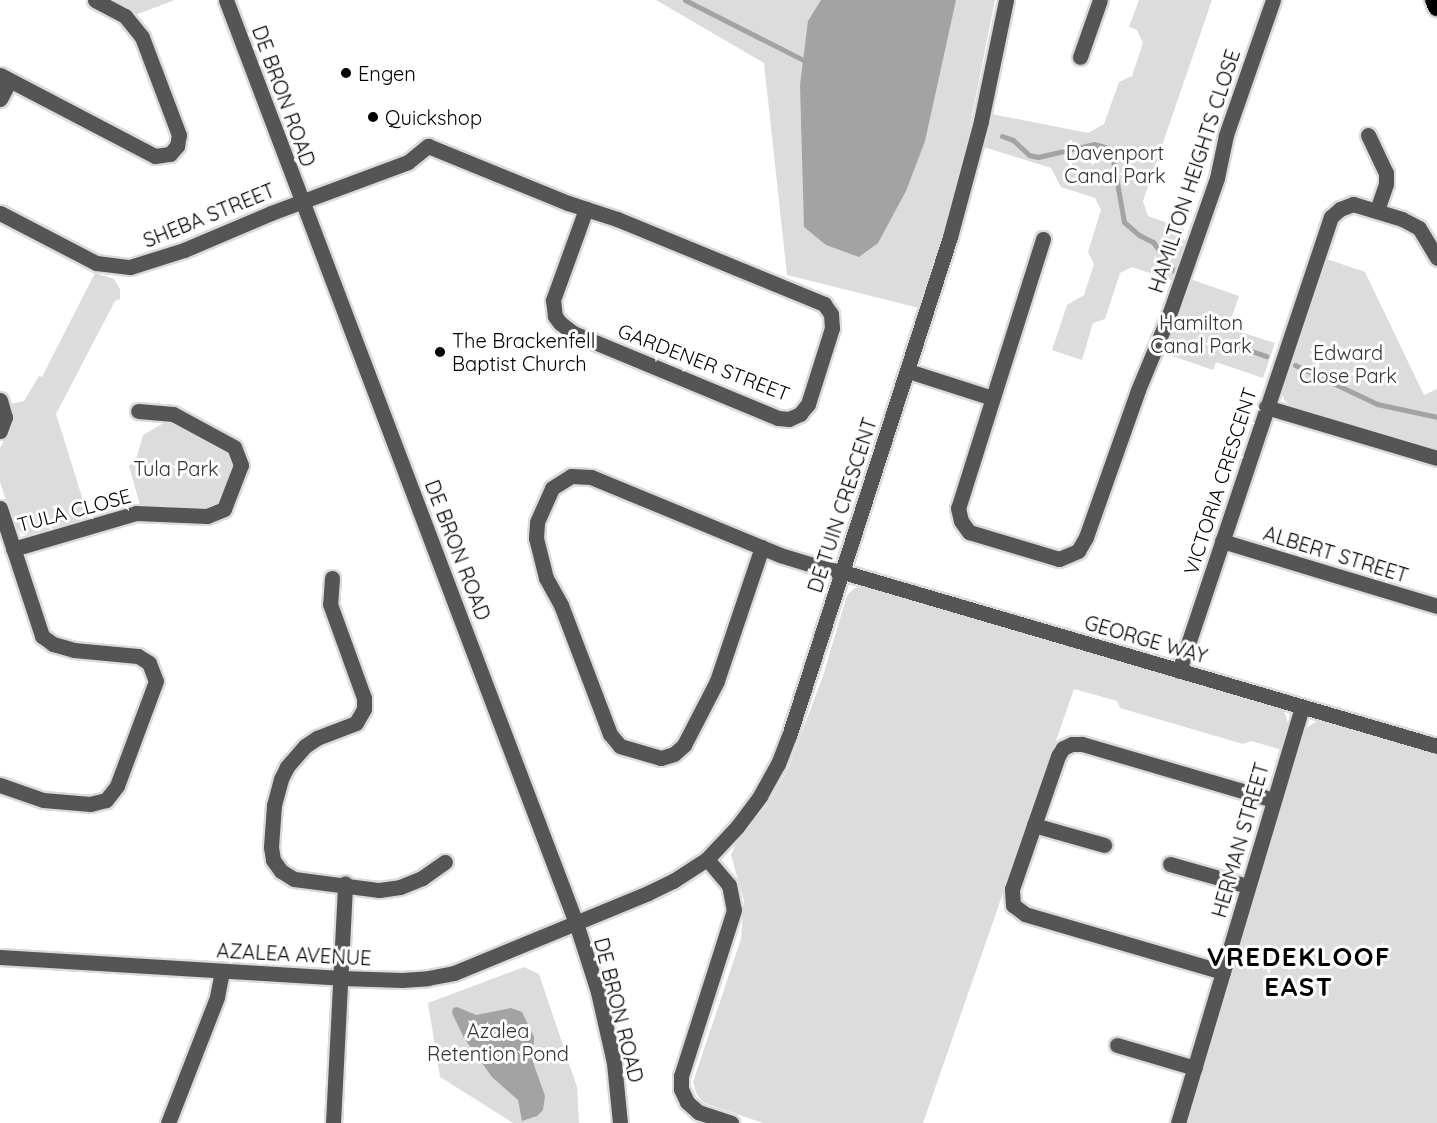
<!DOCTYPE html>
<html>
<head>
<meta charset="utf-8">
<style>
	body { margin:0 }
	#map { position:relative; width:1437px; height:1123px; overflow:hidden; background:#fff; font-family:Quicksand,sans-serif }
	div>[style] { position:absolute }
	[style*='--x'] { left:calc(var(--x)*1px); top:calc(var(--y)*1px); width:calc(var(--w)*1px); rotate:calc(var(--a)*1deg) }
	.green>* { inset:0; background:#dcdcdc }
	.water>* { inset:0; background:#a3a3a3 }
	.stream>* { height:5px; margin:-2.5px; padding:0 2.5px; transform-origin:2.5px; border-radius:2.5px; background:#a3a3a3 }
	.roads { filter:drop-shadow(2px 0 #dbdbdb) drop-shadow(-2px 0 #dbdbdb) drop-shadow(0 2px #dbdbdb) drop-shadow(0 -2px #dbdbdb) }
	.minor>* { height:15px; margin:-7.5px; padding:0 7.5px; transform-origin:7.5px; border-radius:7.5px; background:#555 }
	.highway>* { height:18px; margin:-9px; padding:0 9px; transform-origin:9px; border-radius:9px; background:#000 }
	.dots>* { width:16px; height:16px; translate:-50% -50%; box-sizing:border-box; border:3px solid #fff; border-radius:50% }
	span { translate:-50% -50%; white-space:nowrap; text-align:center; line-height:1.15; -webkit-text-stroke:6px #fff; paint-order:stroke }
	.poi-label { font-size:20px; color:#000 }
	.left { translate:0 -50%; text-align:left }
	.street-label { font-size:20px; color:#000 }
	.park-label { font-size:20px; color:#333 }
	.district-label { font-size:26px; color:#000; font-weight:700; letter-spacing:1.5px }
</style>
</head>
<body>
<div id="map">
	<div class="green">
		<i style="clip-path:polygon(110px 0,175px 0,135px 15px)"></i>
		<i style="clip-path:polygon(656px 0,995px 0,968px 136px,942px 234px,919px 308px,787px 275px,764px 63px)"></i>
		<i style="clip-path:polygon(1139px 0,1212px 0,1143px 201px,1148px 216px,1184px 229px,1183px 238px,1187px 245px,1174px 281px,1132px 267px,1120px 273px,1105px 319px,1093px 323px,1082px 360px,1052px 350px,1067px 305px,1084px 295px,1094px 264px,1088px 252px,1101px 210px,1095px 198px,1061px 187px,1051px 168px,984px 147px,992px 114px,1088px 133px,1104px 124px,1119px 82px,1132px 76px,1143px 43px,1137px 30px,1129px 27px)"></i>
		<i style="clip-path:polygon(1324px 258px,1365px 272px,1424px 395px,1437px 389px,1437px 452px,1294px 408px,1284px 400px,1281px 389px)"></i>
		<i style="clip-path:polygon(95px 273px,114px 279px,120px 289px,120px 299px,115px 301px,56px 414px,89px 519px,32px 535px,23px 534px,14px 526px,0 482px,0 448px,12px 425px,11px 404px,24px 401px,39px 376px,42px 377px)"></i>
		<i style="clip-path:polygon(1190px 279px,1239px 296px,1228px 328px,1275px 343px,1263px 378px,1216px 362px,1213px 370px,1161px 352px)"></i>
		<i style="clip-path:polygon(167px 421px,173px 422px,230px 454px,234px 464px,219px 504px,207px 509px,140px 505px,129px 466px,136px 459px,143px 435px)"></i>
		<i style="clip-path:polygon(864px 586px,1275px 706px,1285px 713px,1289px 727px,1282px 750px,1251px 741px,1243px 744px,1120px 708px,1117px 701px,1074px 689px,923px 1123px,763px 1123px,704px 1103px,697px 1095px,693px 1082px,741px 939px,744px 901px,731px 855px,736px 843px,767px 806px,788px 769px,823px 676px,847px 595px,855px 588px)"></i>
		<i style="clip-path:polygon(1317px 721px,1328px 721px,1437px 754px,1437px 1123px,1185px 1123px,1303px 730px)"></i>
		<i style="clip-path:polygon(524px 967px,539px 974px,577px 1087px,579px 1123px,513px 1123px,440px 1077px,428px 1003px)"></i>
	</div>
	<div class="water">
		<i style="clip-path:polygon(821px 0,956px 0,925px 141px,906px 191px,878px 243px,859px 257px,826px 245px,804px 227px,800px 85px,808px 21px)"></i>
		<i style="clip-path:polygon(457px 1007px,476px 1015px,511px 1008px,522px 1012px,534px 1037px,533px 1062px,545px 1096px,543px 1110px,537px 1116px,522px 1121px,518px 1100px,492px 1077px,464px 1038px,452px 1013px,453px 1008px)"></i>
	</div>
	<div class="stream">
		<i style="--x:685;--y:0;--w:139;--a:26.9"></i>
		<i style="--x:1002;--y:136;--w:12;--a:20"></i>
		<i style="--x:1013;--y:140;--w:22;--a:43"></i>
		<i style="--x:1029;--y:155;--w:9;--a:13"></i>
		<i style="--x:1038;--y:157;--w:57;--a:-13.1"></i>
		<i style="--x:1094;--y:144;--w:18;--a:16"></i>
		<i style="--x:1111;--y:149;--w:74;--a:79.9"></i>
		<i style="--x:1124;--y:222;--w:20;--a:41"></i>
		<i style="--x:1139;--y:235;--w:16;--a:27"></i>
		<i style="--x:1153;--y:242;--w:37;--a:54"></i>
		<i style="--x:1237;--y:346;--w:31;--a:19"></i>
		<i style="--x:1295;--y:365;--w:91;--a:25.4"></i>
		<i style="--x:1377;--y:404;--w:61;--a:12.2"></i>
	</div>
	<div class="roads">
		<div class="minor">
			<i style="--x:226;--y:0;--w:987;--a:69.23"></i>
			<i style="--x:576;--y:923;--w:72;--a:72.3"></i>
			<i style="--x:598;--y:992;--w:73;--a:77.3"></i>
			<i style="--x:614;--y:1063;--w:60;--a:84.3"></i>
			<i style="--x:1080;--y:57;--w:60;--a:-70.7"></i>
			<i style="--x:0;--y:75;--w:175;--a:27.6"></i>
			<i style="--x:155;--y:156;--w:15;--a:-8"></i>
			<i style="--x:170;--y:154;--w:11;--a:-49"></i>
			<i style="--x:177;--y:146;--w:11;--a:-80"></i>
			<i style="--x:179;--y:135;--w:105;--a:-110.7"></i>
			<i style="--x:142;--y:37;--w:27;--a:-129"></i>
			<i style="--x:125;--y:16;--w:34;--a:-152"></i>
			<i style="--x:0;--y:99;--w:21;--a:-62"></i>
			<i style="--x:1368;--y:135;--w:42;--a:64.7"></i>
			<i style="--x:1386;--y:173;--w:11;--a:90"></i>
			<i style="--x:1386;--y:184;--w:28;--a:109"></i>
			<i style="--x:0;--y:213;--w:108;--a:27.5"></i>
			<i style="--x:96;--y:263;--w:34;--a:7"></i>
			<i style="--x:130;--y:267;--w:57;--a:-17.5"></i>
			<i style="--x:184;--y:250;--w:95;--a:-23"></i>
			<i style="--x:271;--y:213;--w:146;--a:-20.4"></i>
			<i style="--x:408;--y:162;--w:26;--a:-39"></i>
			<i style="--x:428;--y:146;--w:151;--a:22.2"></i>
			<i style="--x:568;--y:203;--w:19;--a:18"></i>
			<i style="--x:586;--y:209;--w:33;--a:18"></i>
			<i style="--x:617;--y:219;--w:224;--a:22.3"></i>
			<i style="--x:824;--y:304;--w:12;--a:55"></i>
			<i style="--x:831;--y:314;--w:14;--a:86"></i>
			<i style="--x:832;--y:328;--w:80;--a:107.5"></i>
			<i style="--x:808;--y:404;--w:13;--a:129"></i>
			<i style="--x:800;--y:414;--w:12;--a:156"></i>
			<i style="--x:789;--y:419;--w:11;--a:-175"></i>
			<i style="--x:778;--y:418;--w:222;--a:-157.5"></i>
			<i style="--x:573;--y:333;--w:16;--a:-142"></i>
			<i style="--x:560;--y:323;--w:9;--a:-126"></i>
			<i style="--x:555;--y:316;--w:16;--a:-97"></i>
			<i style="--x:553;--y:300;--w:97;--a:-70.1"></i>
			<i style="--x:1043;--y:239;--w:282;--a:107.5"></i>
			<i style="--x:958;--y:508;--w:13;--a:77"></i>
			<i style="--x:961;--y:521;--w:14;--a:54"></i>
			<i style="--x:969;--y:532;--w:94;--a:16.7"></i>
			<i style="--x:1059;--y:559;--w:21;--a:-23"></i>
			<i style="--x:1078;--y:551;--w:16;--a:-60"></i>
			<i style="--x:1086;--y:537;--w:156;--a:-70.5"></i>
			<i style="--x:1138;--y:390;--w:81;--a:-67.5"></i>
			<i style="--x:1169;--y:315;--w:145;--a:-70.7"></i>
			<i style="--x:1217;--y:178;--w:44;--a:-78.2"></i>
			<i style="--x:1226;--y:135;--w:143;--a:-70.8"></i>
			<i style="--x:908;--y:371;--w:88;--a:17.8"></i>
			<i style="--x:0;--y:400;--w:18;--a:74"></i>
			<i style="--x:5;--y:417;--w:15;--a:110"></i>
			<i style="--x:1266;--y:407;--w:178;--a:16.6"></i>
			<i style="--x:0;--y:508;--w:135;--a:71.8"></i>
			<i style="--x:42;--y:636;--w:14;--a:36"></i>
			<i style="--x:53;--y:644;--w:22;--a:16"></i>
			<i style="--x:74;--y:650;--w:64;--a:5.4"></i>
			<i style="--x:138;--y:656;--w:13;--a:32"></i>
			<i style="--x:149;--y:663;--w:19;--a:69"></i>
			<i style="--x:156;--y:681;--w:112;--a:110.4"></i>
			<i style="--x:117;--y:786;--w:18;--a:128"></i>
			<i style="--x:106;--y:800;--w:16;--a:166"></i>
			<i style="--x:90;--y:804;--w:47;--a:-175.1"></i>
			<i style="--x:43;--y:800;--w:46;--a:-160.8"></i>
			<i style="--x:1222;--y:541;--w:225;--a:16.8"></i>
			<i style="--x:762;--y:547;--w:141;--a:108.6"></i>
			<i style="--x:717;--y:681;--w:72;--a:117.3"></i>
			<i style="--x:684;--y:745;--w:13;--a:138"></i>
			<i style="--x:674;--y:754;--w:14;--a:163"></i>
			<i style="--x:661;--y:758;--w:43;--a:-163.7"></i>
			<i style="--x:620;--y:746;--w:16;--a:-130"></i>
			<i style="--x:610;--y:734;--w:138;--a:-110.8"></i>
			<i style="--x:561;--y:605;--w:31;--a:-119"></i>
			<i style="--x:546;--y:578;--w:41;--a:-104"></i>
			<i style="--x:536;--y:538;--w:16;--a:-86"></i>
			<i style="--x:537;--y:522;--w:37;--a:-66"></i>
			<i style="--x:552;--y:488;--w:22;--a:-32"></i>
			<i style="--x:571;--y:476;--w:20;--a:3"></i>
			<i style="--x:591;--y:477;--w:204;--a:22.4"></i>
			<i style="--x:780;--y:555;--w:48;--a:16.9"></i>
			<i style="--x:826;--y:569;--w:17;--a:10"></i>
			<i style="--x:843;--y:572;--w:619;--a:16.33"></i>
			<i style="--x:13;--y:549;--w:128;--a:-16.3"></i>
			<i style="--x:136;--y:513;--w:71;--a:2.4"></i>
			<i style="--x:207;--y:516;--w:18;--a:-22"></i>
			<i style="--x:224;--y:509;--w:47;--a:-68.9"></i>
			<i style="--x:241;--y:465;--w:19;--a:-111"></i>
			<i style="--x:234;--y:447;--w:69;--a:-151.6"></i>
			<i style="--x:173;--y:414;--w:35;--a:-175"></i>
			<i style="--x:332;--y:578;--w:26;--a:94"></i>
			<i style="--x:330;--y:604;--w:100;--a:70.1"></i>
			<i style="--x:364;--y:698;--w:11;--a:90"></i>
			<i style="--x:364;--y:709;--w:16;--a:120"></i>
			<i style="--x:356;--y:723;--w:42;--a:159"></i>
			<i style="--x:317;--y:738;--w:14;--a:146"></i>
			<i style="--x:305;--y:746;--w:28;--a:131"></i>
			<i style="--x:287;--y:767;--w:13;--a:117"></i>
			<i style="--x:281;--y:779;--w:27;--a:105"></i>
			<i style="--x:274;--y:805;--w:42;--a:94.1"></i>
			<i style="--x:271;--y:847;--w:13;--a:81"></i>
			<i style="--x:273;--y:860;--w:14;--a:54"></i>
			<i style="--x:281;--y:871;--w:15;--a:32"></i>
			<i style="--x:294;--y:879;--w:86;--a:7.4"></i>
			<i style="--x:379;--y:890;--w:21;--a:-8"></i>
			<i style="--x:400;--y:887;--w:24;--a:-22"></i>
			<i style="--x:422;--y:878;--w:28;--a:-35"></i>
			<i style="--x:1179;--y:671;--w:479;--a:-71.5"></i>
			<i style="--x:1331;--y:217;--w:12;--a:-42"></i>
			<i style="--x:1340;--y:209;--w:14;--a:-21"></i>
			<i style="--x:1353;--y:204;--w:51;--a:17"></i>
			<i style="--x:1402;--y:219;--w:19;--a:28"></i>
			<i style="--x:1419;--y:228;--w:35;--a:59"></i>
			<i style="--x:1034;--y:825;--w:73;--a:15.9"></i>
			<i style="--x:707;--y:859;--w:34;--a:50"></i>
			<i style="--x:729;--y:885;--w:25;--a:79"></i>
			<i style="--x:734;--y:910;--w:174;--a:107.7"></i>
			<i style="--x:681;--y:1076;--w:13;--a:90"></i>
			<i style="--x:681;--y:1089;--w:14;--a:65"></i>
			<i style="--x:687;--y:1102;--w:15;--a:42"></i>
			<i style="--x:698;--y:1112;--w:35;--a:18"></i>
			<i style="--x:1170;--y:864;--w:81;--a:15.8"></i>
			<i style="--x:0;--y:957;--w:342;--a:3.5"></i>
			<i style="--x:341;--y:978;--w:61;--a:1.9"></i>
			<i style="--x:402;--y:980;--w:26;--a:-4"></i>
			<i style="--x:428;--y:978;--w:26;--a:-11"></i>
			<i style="--x:454;--y:973;--w:210;--a:-22.4"></i>
			<i style="--x:648;--y:893;--w:28;--a:-26"></i>
			<i style="--x:673;--y:881;--w:40;--a:-32.9"></i>
			<i style="--x:707;--y:859;--w:44;--a:-46.8"></i>
			<i style="--x:737;--y:827;--w:39;--a:-53"></i>
			<i style="--x:760;--y:796;--w:37;--a:-61"></i>
			<i style="--x:778;--y:764;--w:30;--a:-69"></i>
			<i style="--x:789;--y:736;--w:524;--a:-72.12"></i>
			<i style="--x:950;--y:237;--w:120;--a:-75"></i>
			<i style="--x:981;--y:121;--w:124;--a:-78.3"></i>
			<i style="--x:1223;--y:972;--w:206;--a:-163.7"></i>
			<i style="--x:1025;--y:914;--w:15;--a:-143"></i>
			<i style="--x:1013;--y:905;--w:16;--a:-94"></i>
			<i style="--x:1012;--y:889;--w:141;--a:-70.9"></i>
			<i style="--x:1058;--y:756;--w:9;--a:-58"></i>
			<i style="--x:1063;--y:748;--w:10;--a:-24"></i>
			<i style="--x:1072;--y:744;--w:10;--a:0"></i>
			<i style="--x:1082;--y:744;--w:200;--a:16.3"></i>
			<i style="--x:1117;--y:1045;--w:81;--a:16.4"></i>
			<i style="--x:168;--y:1123;--w:135;--a:-68.7"></i>
			<i style="--x:217;--y:997;--w:26;--a:-79"></i>
			<i style="--x:333;--y:1123;--w:240;--a:-87.1"></i>
			<i style="--x:1178;--y:1123;--w:434;--a:-73.4"></i>
		</div>
		<div class="highway">
			<i style="--x:1434;--y:0;--w:8;--a:67"></i>
		</div>
	</div>
	<div class="dots">
		<i style="left:346px;top:73px;background:#000"></i>
		<i style="left:373px;top:117px;background:#000"></i>
		<i style="left:440px;top:352px;background:#000"></i>
	</div>
	<div class="poi-label">
		<span class="left" style="left:358px;top:73px">Engen</span>
		<span class="left" style="left:385px;top:117px">Quickshop</span>
		<span class="left" style="left:452px;top:352px">The Brackenfell<br>Baptist Church</span>
	</div>
	<div class="street-label">
		<span style="left:284px;top:96px;rotate:70deg">DE BRON ROAD</span>
		<span style="left:1194px;top:171px;rotate:-72deg">HAMILTON HEIGHTS CLOSE</span>
		<span style="left:209px;top:215px;rotate:-22deg">SHEBA STREET</span>
		<span style="left:704px;top:362px;rotate:21deg">GARDENER STREET</span>
		<span style="left:1220px;top:481px;rotate:-72deg">VICTORIA CRESCENT</span>
		<span style="left:842px;top:505px;rotate:-72deg">DE TUIN CRESCENT</span>
		<span style="left:74px;top:510px;rotate:-15deg">TULA CLOSE</span>
		<span style="left:458px;top:550px;rotate:69deg">DE BRON ROAD</span>
		<span style="left:1336px;top:554px;rotate:17deg">ALBERT STREET</span>
		<span style="left:1146px;top:639px;rotate:16deg">GEORGE WAY</span>
		<span style="left:1240px;top:840px;rotate:-74deg">HERMAN STREET</span>
		<span style="left:294px;top:954px;rotate:3deg">AZALEA AVENUE</span>
		<span style="left:619px;top:1010px;rotate:76deg">DE BRON ROAD</span>
	</div>
	<div class="park-label">
		<span style="left:1115px;top:164px">Davenport<br>Canal Park</span>
		<span style="left:1201px;top:334px">Hamilton<br>Canal Park</span>
		<span style="left:1348px;top:364px">Edward<br>Close Park</span>
		<span style="left:176px;top:468px">Tula Park</span>
		<span style="left:498px;top:1042px">Azalea<br>Retention Pond</span>
	</div>
	<div class="district-label">
		<span style="left:1299px;top:972px">VREDEKLOOF<br>EAST</span>
	</div>
</div>
</body>
</html>
